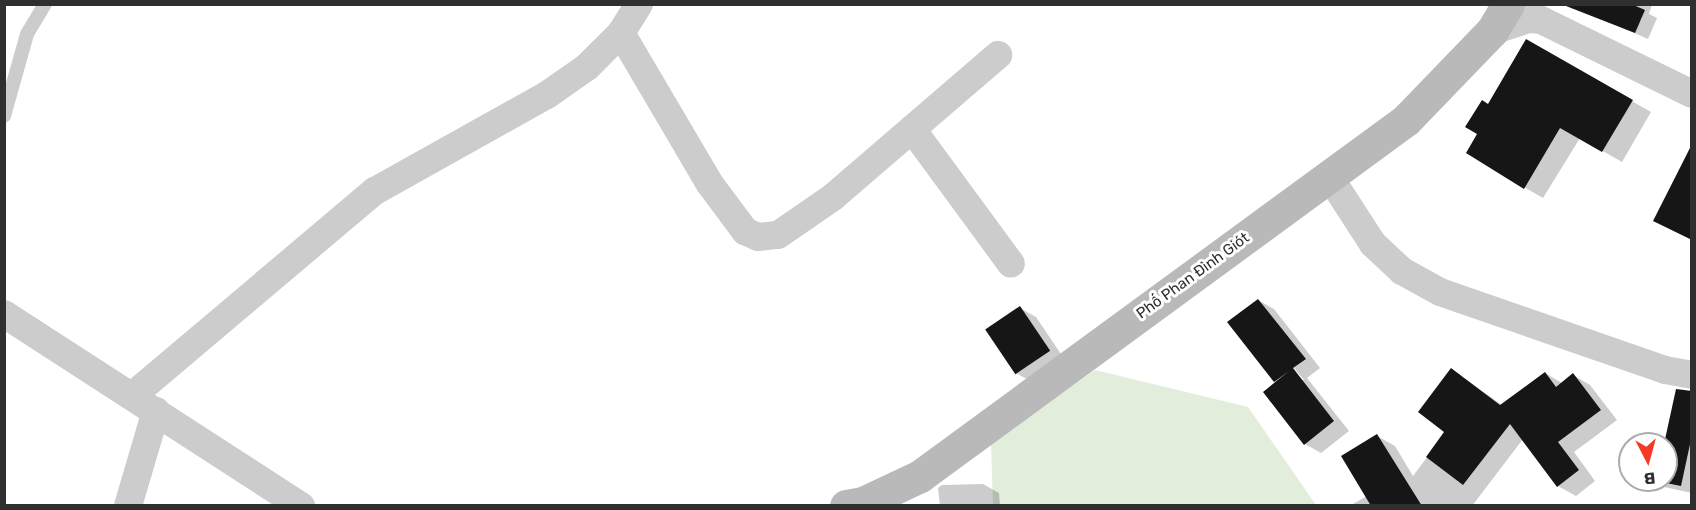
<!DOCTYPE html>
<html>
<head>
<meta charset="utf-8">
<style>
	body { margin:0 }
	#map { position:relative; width:1696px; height:510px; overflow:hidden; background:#fff; font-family:Rubik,sans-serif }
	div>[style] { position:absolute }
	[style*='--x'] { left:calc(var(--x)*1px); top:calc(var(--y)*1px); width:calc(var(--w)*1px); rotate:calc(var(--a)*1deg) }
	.green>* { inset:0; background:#e2eddb }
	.shadow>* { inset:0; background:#0003 }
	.building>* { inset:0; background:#161616; transform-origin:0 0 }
	.lane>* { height:14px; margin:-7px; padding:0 7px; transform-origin:7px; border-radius:7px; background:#ccc }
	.street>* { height:28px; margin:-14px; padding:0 14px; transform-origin:14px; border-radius:14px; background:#ccc }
	.secondary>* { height:33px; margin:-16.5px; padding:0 16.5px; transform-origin:16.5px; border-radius:16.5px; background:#b9b9b9 }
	span { translate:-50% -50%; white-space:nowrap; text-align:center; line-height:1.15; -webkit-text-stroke:6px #fff; paint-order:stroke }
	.street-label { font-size:15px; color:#2f2f2f }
	.frame { position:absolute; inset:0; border:6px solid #2f2f2f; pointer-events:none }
	.north { position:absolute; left:1618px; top:432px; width:60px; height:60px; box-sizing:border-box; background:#fff; border:2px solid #acacac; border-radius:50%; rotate:174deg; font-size:16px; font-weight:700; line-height:24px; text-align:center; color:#2f2f2f }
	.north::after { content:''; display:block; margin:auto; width:21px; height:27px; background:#f53922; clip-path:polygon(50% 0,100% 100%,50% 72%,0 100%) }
</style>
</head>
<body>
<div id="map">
	<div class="green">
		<i style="clip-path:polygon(1095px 370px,1248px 407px,1316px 505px,993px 505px,991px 442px)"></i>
	</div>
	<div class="shadow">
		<i style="clip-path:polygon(1614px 4px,1652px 4px,1649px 14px,1657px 18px,1648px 39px,1607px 21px)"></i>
		<i style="clip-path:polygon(1527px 41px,1651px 112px,1622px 162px,1580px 138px,1543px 198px,1524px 187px,1479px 134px,1489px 106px)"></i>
		<i style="clip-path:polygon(evenodd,1258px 300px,1274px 309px,1320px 368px,1307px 378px,1349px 431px,1321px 453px,1305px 444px,1275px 381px,1258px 300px,1289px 362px,1304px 380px,1300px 380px,1289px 362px)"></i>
		<i style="clip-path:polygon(1020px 308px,1036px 317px,1065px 360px,1032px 382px,1016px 373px)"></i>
		<i style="clip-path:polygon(1452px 370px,1502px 405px,1545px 373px,1562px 383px,1573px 375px,1590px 385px,1617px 420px,1574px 452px,1595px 481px,1576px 496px,1558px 486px,1523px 439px,1472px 506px,1351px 505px,1367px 496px,1377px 436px,1395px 446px,1413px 476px,1446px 432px)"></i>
		<i style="clip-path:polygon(1692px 408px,1692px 493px,1655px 485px,1646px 480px,1666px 480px)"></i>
		<i style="clip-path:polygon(983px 484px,999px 493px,1000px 506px,940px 506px,938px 488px,942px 485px)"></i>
	</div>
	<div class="building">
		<i style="clip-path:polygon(1631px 4px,1645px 10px,1635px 33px,1566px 6px)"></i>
		<i style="clip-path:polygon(1526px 39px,1633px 100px,1602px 152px,1560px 128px,1524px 189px,1466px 153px,1477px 134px,1465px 127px,1482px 100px,1488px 104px)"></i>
		<i style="clip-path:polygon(1692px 144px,1692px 240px,1653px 221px)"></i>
		<i style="clip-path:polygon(1258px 299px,1306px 359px,1293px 368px,1334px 421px,1304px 445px,1263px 392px,1289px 371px,1274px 382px,1227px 322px)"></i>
		<i style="left:1020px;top:306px;width:54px;height:42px;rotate:56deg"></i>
		<i style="clip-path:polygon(1451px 368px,1500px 405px,1545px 372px,1556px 387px,1573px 373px,1601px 410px,1558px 442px,1579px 470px,1557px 487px,1510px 424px,1463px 485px,1426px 457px,1444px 432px,1418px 412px)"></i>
		<i style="clip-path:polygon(1676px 389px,1692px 391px,1692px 435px,1681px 486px,1656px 481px,1666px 480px,1664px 444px)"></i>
		<i style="clip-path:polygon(1377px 434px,1422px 506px,1371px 506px,1341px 456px)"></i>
	</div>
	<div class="lane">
		<i style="--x:4;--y:116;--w:85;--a:-74.3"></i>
		<i style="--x:27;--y:34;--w:35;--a:-59"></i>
	</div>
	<div class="street">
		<i style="--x:1492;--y:31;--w:38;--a:-18"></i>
		<i style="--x:1528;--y:19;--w:13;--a:4"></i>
		<i style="--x:1541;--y:20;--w:168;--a:26.1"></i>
		<i style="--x:621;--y:33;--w:175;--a:59.5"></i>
		<i style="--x:710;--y:184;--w:59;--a:53.3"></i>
		<i style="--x:745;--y:231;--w:14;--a:25"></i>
		<i style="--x:758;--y:237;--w:20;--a:-6"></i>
		<i style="--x:778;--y:235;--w:67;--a:-34.6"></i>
		<i style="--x:833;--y:197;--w:218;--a:-40.7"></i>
		<i style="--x:912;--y:129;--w:167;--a:53.7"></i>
		<i style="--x:1329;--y:176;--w:81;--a:57.1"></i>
		<i style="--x:1373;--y:244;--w:40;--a:43"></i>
		<i style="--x:1402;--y:271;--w:43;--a:28.9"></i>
		<i style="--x:1440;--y:292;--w:238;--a:19.1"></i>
		<i style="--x:1665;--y:370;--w:27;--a:10"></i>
		<i style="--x:4;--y:314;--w:354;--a:32.9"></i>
		<i style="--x:132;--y:396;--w:318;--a:-40.2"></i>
		<i style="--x:375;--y:191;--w:197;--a:-29.2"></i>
		<i style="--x:547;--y:95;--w:49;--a:-35"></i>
		<i style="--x:587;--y:67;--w:48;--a:-45"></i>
		<i style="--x:621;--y:33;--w:34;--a:-58"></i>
		<i style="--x:128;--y:506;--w:99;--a:-73.6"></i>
	</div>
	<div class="secondary">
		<i style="--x:846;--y:506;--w:17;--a:-10"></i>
		<i style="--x:863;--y:503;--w:63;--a:-25.3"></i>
		<i style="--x:920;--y:476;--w:602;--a:-36.22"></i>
		<i style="--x:1406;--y:120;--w:124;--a:-46"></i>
		<i style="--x:1492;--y:31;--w:31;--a:-59"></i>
	</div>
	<div class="street-label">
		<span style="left:1193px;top:276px;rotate:-36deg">Phố Phan Đình Giót</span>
	</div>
	<div class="frame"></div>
	<div class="north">B</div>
</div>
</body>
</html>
